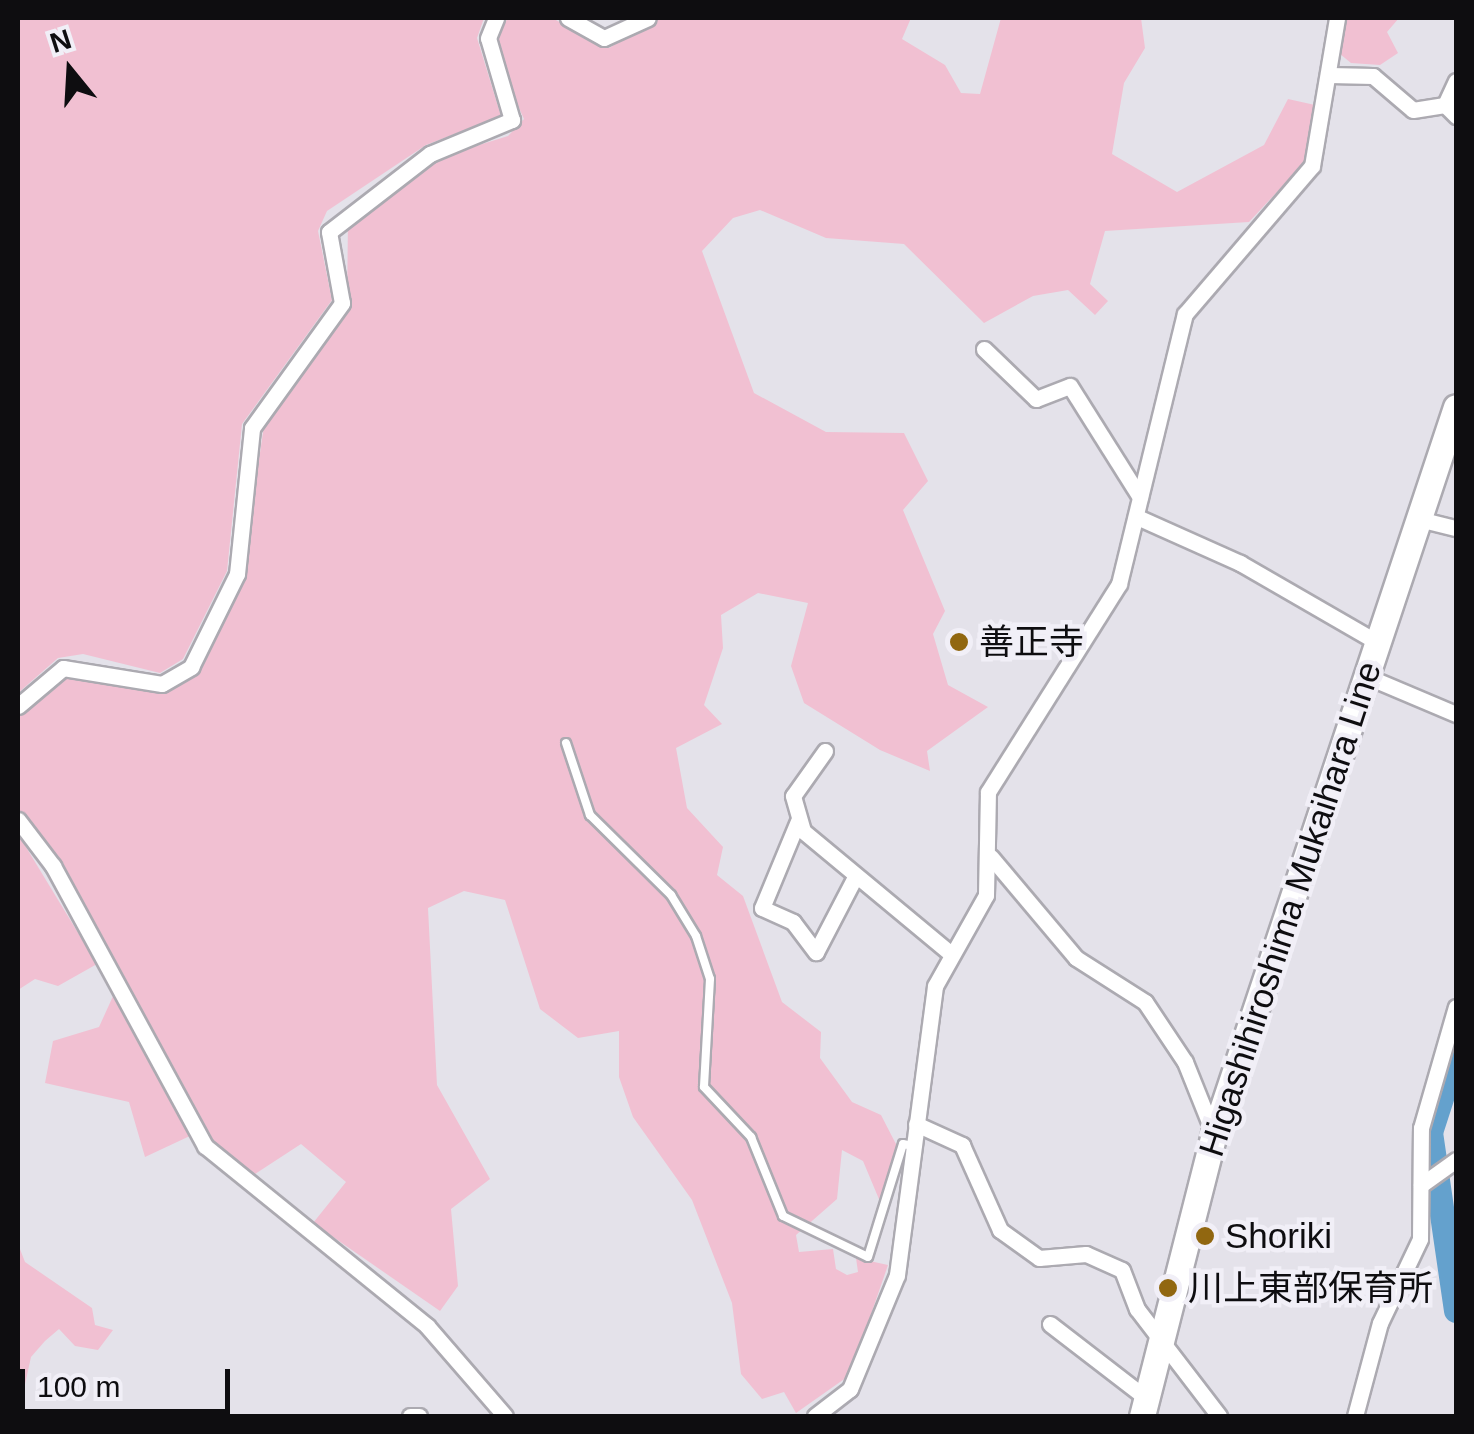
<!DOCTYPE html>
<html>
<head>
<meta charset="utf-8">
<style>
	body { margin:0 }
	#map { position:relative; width:1474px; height:1434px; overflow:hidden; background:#e4e2ea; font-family:Arial,"Noto Sans JP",sans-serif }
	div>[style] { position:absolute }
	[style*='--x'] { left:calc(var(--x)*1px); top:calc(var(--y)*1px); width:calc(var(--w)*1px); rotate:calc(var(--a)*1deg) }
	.green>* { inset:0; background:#f1c0d2 }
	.river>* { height:25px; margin:-12.5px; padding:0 12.5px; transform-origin:12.5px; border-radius:12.5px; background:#64a1cd }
	.roads { filter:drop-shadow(2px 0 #acaab1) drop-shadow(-2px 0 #acaab1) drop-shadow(0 2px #acaab1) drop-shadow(0 -2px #acaab1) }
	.lane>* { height:8px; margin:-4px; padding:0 4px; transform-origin:4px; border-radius:4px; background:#fff }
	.street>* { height:15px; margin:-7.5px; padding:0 7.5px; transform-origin:7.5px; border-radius:7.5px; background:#fff }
	.primary>* { height:25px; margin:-12.5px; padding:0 12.5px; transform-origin:12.5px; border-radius:12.5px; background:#fff }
	.dots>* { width:28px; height:28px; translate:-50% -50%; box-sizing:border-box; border:5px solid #f1eff7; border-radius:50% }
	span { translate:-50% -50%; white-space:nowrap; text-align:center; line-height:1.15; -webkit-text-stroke:9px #f1eff7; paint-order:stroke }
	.poi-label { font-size:35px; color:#0e0d10 }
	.left { translate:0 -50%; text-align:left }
	.street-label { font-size:35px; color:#0e0d10 }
	.frame { position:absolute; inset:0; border:20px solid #0e0d10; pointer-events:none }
	.north { position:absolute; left:20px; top:20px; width:100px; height:100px; -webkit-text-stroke:8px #f1eff7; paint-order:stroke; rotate:342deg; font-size:28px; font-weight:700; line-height:40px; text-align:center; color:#0e0d10 }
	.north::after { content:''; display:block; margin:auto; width:35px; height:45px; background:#0e0d10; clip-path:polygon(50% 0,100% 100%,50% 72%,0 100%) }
	.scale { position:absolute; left:20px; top:1369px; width:210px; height:45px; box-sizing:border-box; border:5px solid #0e0d10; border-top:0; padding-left:12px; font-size:30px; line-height:35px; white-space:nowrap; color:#0e0d10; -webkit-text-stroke:8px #f1eff7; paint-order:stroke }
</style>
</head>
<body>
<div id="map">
	<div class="green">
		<i style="clip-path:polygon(18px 18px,484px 18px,477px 38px,501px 116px,426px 145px,327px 211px,318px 231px,332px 300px,242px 424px,227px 571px,183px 659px,160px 673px,83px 654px,58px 658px,18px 693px)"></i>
		<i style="clip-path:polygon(509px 18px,552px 18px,609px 48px,659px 18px,911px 18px,902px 39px,945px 65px,961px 93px,980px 94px,1001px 18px,1141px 18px,1145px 48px,1124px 83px,1112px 154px,1177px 192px,1264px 145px,1288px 99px,1324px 107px,1303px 164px,1249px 222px,1105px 231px,1090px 284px,1108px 301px,1095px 315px,1068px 290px,1033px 296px,984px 323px,904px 244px,826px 238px,760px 210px,733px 218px,702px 251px,754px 393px,826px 432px,904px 433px,928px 481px,903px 510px,945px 611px,933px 634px,948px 685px,988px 707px,927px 751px,930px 771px,880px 750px,804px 703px,791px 666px,808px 603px,758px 593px,721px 615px,723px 648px,704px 705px,722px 724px,676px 748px,687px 808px,723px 847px,717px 875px,743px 896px,782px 1002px,821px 1032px,820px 1058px,852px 1102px,881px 1115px,898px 1148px,881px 1204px,863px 1161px,842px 1150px,837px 1199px,796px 1235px,799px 1252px,833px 1249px,836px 1269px,847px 1275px,858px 1272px,856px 1258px,888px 1265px,850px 1375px,796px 1413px,784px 1392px,762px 1399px,741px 1374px,732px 1303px,692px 1200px,633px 1117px,619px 1077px,619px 1031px,578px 1038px,540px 1009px,505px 900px,464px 891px,428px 908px,437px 1085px,490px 1179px,451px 1209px,458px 1286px,440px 1311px,313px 1223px,346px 1182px,301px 1144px,255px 1174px,214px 1144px,39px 832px,18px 811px,18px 715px,64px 674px,108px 675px,141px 691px,186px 677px,242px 574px,265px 419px,347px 308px,348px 218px,434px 159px,508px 136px,524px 119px,494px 53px,492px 35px)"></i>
		<i style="clip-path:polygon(1347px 18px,1399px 18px,1387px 32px,1398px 53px,1380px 65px,1351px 63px,1340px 54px)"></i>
		<i style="clip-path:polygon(18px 834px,97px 964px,58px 986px,35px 979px,18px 990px)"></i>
		<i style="clip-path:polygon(114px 994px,192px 1135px,145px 1157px,129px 1102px,45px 1083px,53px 1041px,99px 1027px)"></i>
		<i style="clip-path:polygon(18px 1244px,25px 1262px,92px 1308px,95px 1325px,113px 1330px,98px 1350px,75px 1346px,59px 1329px,45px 1341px,31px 1357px,18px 1416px)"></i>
	</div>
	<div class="river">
		<i style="--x:1456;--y:1052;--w:84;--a:108"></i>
		<i style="--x:1430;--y:1132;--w:180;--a:81.7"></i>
	</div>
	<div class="roads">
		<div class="lane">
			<i style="--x:566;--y:743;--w:76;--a:71.6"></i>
			<i style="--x:590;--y:815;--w:114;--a:44.6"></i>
			<i style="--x:671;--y:895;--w:48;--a:58.6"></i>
			<i style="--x:696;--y:936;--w:45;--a:72"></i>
			<i style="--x:710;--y:979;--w:108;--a:93.2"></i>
			<i style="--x:704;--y:1087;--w:69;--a:46.8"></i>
			<i style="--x:751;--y:1137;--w:85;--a:67.9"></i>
			<i style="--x:783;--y:1216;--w:94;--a:25.8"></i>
			<i style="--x:868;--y:1257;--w:118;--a:-72.8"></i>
			<i style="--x:903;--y:1144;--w:10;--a:11"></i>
		</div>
		<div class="street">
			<i style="--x:568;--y:18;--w:41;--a:29.1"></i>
			<i style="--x:604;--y:38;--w:48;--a:-24.4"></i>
			<i style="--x:1330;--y:75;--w:43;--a:1.3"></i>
			<i style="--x:1373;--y:76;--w:52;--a:40.4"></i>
			<i style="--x:1413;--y:110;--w:32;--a:-9"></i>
			<i style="--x:1456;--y:81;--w:26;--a:115"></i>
			<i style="--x:1445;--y:105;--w:16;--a:45"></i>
			<i style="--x:984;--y:349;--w:72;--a:43.9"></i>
			<i style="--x:1036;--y:399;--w:36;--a:-21"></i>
			<i style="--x:1070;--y:386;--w:131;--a:57.8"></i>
			<i style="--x:1137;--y:517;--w:113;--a:24.1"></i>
			<i style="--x:1240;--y:563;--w:158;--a:30"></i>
			<i style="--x:1419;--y:519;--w:38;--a:14"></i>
			<i style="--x:1366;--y:676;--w:98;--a:22.9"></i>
			<i style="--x:18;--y:706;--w:59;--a:-40.2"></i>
			<i style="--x:63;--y:668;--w:100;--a:9.2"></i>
			<i style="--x:162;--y:684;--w:34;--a:-30"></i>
			<i style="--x:191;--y:667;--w:104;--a:-63.7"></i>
			<i style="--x:237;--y:574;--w:147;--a:-84.1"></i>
			<i style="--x:252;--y:428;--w:154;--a:-54.2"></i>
			<i style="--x:342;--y:303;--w:72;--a:-100.4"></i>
			<i style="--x:329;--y:232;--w:128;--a:-37.7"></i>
			<i style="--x:430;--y:154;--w:89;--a:-22.5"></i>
			<i style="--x:512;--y:120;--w:85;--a:-106.3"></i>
			<i style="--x:488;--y:38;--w:22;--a:-68"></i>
			<i style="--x:825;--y:751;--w:55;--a:125.4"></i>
			<i style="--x:793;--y:796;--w:36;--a:74"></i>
			<i style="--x:803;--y:831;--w:191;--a:39.7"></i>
			<i style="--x:18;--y:820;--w:58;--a:52.7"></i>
			<i style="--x:53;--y:866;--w:319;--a:61.5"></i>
			<i style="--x:205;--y:1146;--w:286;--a:39"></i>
			<i style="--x:427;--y:1326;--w:119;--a:49.1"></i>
			<i style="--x:798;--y:821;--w:94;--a:112.5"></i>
			<i style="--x:762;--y:908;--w:34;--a:24"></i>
			<i style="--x:793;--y:922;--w:38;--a:53"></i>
			<i style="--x:816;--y:952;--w:82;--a:-62.5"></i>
			<i style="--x:991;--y:857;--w:132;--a:49.9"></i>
			<i style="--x:1076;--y:958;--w:82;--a:32.5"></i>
			<i style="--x:1145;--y:1002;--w:72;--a:56.3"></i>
			<i style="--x:1185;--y:1062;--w:78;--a:68.1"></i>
			<i style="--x:916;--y:1124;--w:51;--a:24.5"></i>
			<i style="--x:962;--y:1145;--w:93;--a:65.9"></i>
			<i style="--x:1000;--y:1230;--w:48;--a:35.7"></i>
			<i style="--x:1039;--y:1258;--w:47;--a:-4.9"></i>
			<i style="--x:1086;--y:1254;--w:39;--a:24"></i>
			<i style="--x:1122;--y:1270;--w:42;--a:69"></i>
			<i style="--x:1137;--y:1309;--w:135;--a:52.5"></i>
			<i style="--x:1421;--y:1185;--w:43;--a:-35.5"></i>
			<i style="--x:1050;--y:1324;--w:121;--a:37.6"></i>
			<i style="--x:410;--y:1416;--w:9;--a:0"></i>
			<i style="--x:815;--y:1416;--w:44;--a:-37.6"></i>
			<i style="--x:850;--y:1389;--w:123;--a:-67.6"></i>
			<i style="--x:897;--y:1275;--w:291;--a:-82.5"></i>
			<i style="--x:935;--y:986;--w:104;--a:-60.7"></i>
			<i style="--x:986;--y:895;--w:103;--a:-88.9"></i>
			<i style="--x:988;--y:792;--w:246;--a:-57.8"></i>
			<i style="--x:1119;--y:584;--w:278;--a:-76.3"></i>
			<i style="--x:1185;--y:314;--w:195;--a:-49.4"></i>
			<i style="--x:1312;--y:166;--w:150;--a:-80.4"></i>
			<i style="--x:1355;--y:1416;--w:96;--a:-75"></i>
			<i style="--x:1380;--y:1323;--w:93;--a:-64.5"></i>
			<i style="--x:1420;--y:1239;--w:111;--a:-89.5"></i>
			<i style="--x:1421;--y:1128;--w:126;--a:-73.9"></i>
		</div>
		<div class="primary">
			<i style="--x:1142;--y:1416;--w:291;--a:-75.7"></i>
			<i style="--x:1214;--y:1134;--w:766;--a:-71.59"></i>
		</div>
	</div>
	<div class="dots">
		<i style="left:959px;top:642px;background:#916710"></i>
		<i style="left:1205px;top:1236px;background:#916710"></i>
		<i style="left:1168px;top:1288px;background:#916710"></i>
	</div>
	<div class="poi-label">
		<span class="left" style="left:979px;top:642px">善正寺</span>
		<span class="left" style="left:1225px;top:1236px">Shoriki</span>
		<span class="left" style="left:1188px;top:1288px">川上東部保育所</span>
	</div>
	<div class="street-label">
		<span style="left:1290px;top:909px;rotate:-72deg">Higashihiroshima Mukaihara Line</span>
	</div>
	<div class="frame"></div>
	<div class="north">N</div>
	<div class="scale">100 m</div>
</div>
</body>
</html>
